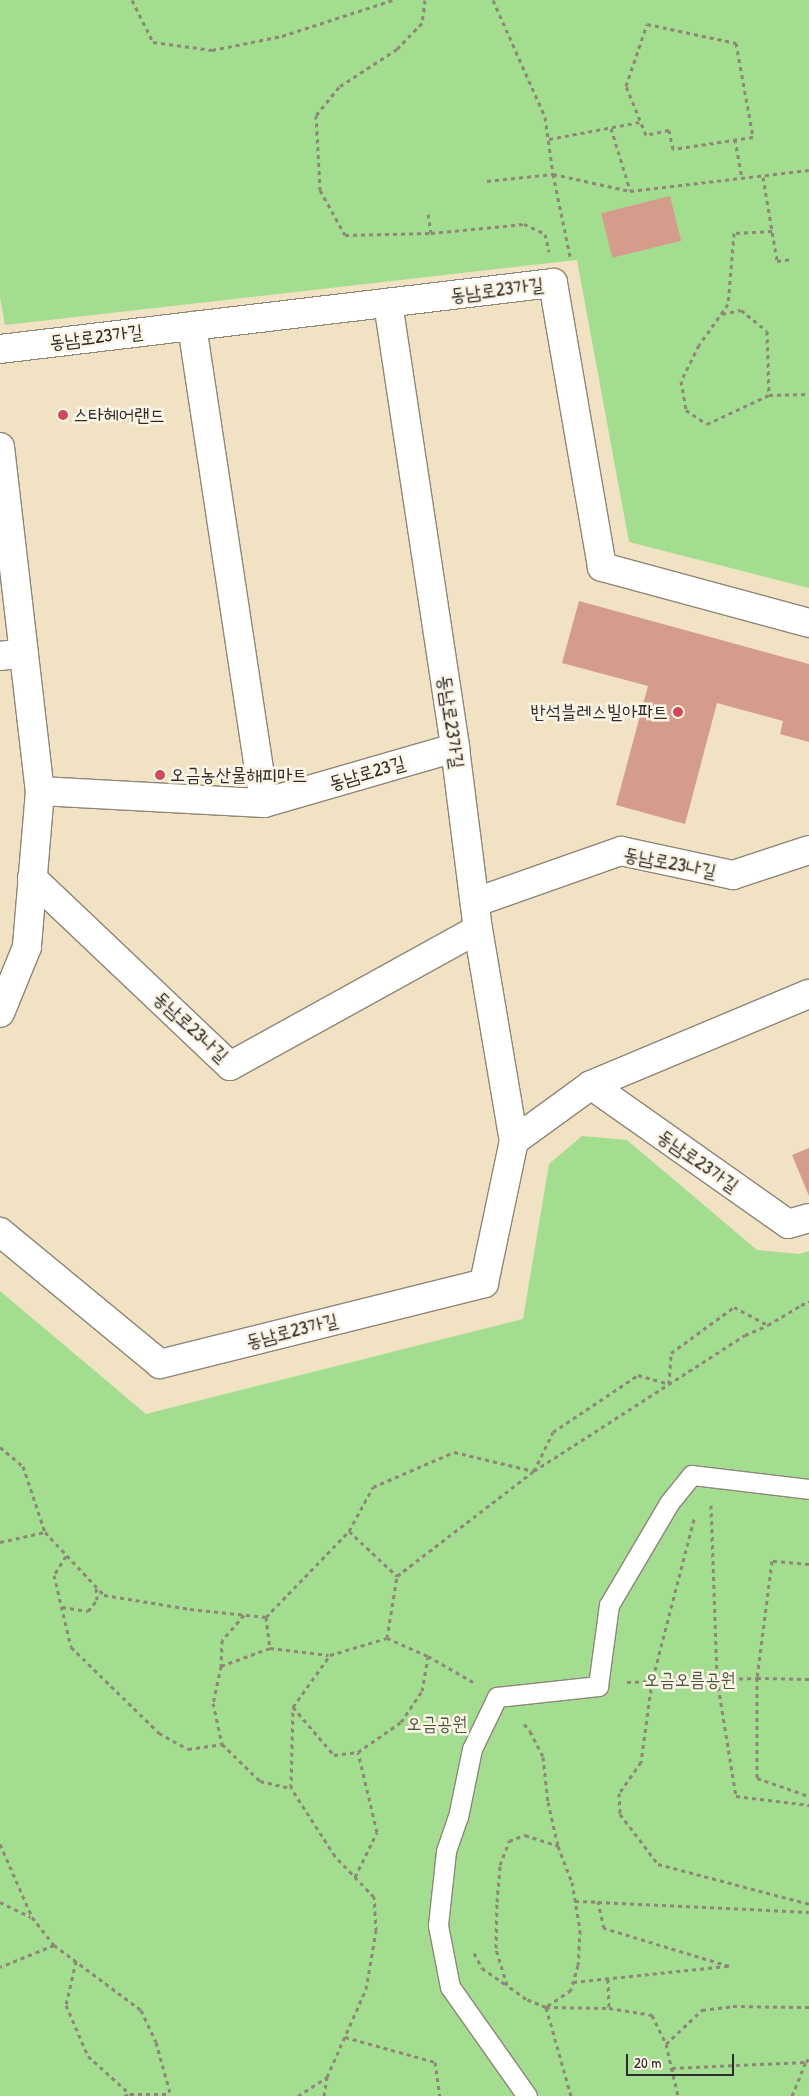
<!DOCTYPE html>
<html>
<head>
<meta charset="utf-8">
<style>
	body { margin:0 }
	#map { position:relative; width:809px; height:2096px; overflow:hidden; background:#f0e2c3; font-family:"Patrick Hand","Poor Story",sans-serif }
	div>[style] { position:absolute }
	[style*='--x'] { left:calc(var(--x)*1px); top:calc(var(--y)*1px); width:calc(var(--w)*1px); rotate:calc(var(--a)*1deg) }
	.green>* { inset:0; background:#a3dd90 }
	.building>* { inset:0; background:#d59c8c; transform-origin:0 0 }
	.path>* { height:3px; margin-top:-1.5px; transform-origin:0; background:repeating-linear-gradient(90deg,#8e8677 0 4px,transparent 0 8px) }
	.roads { filter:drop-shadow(1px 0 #8e8677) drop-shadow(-1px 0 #8e8677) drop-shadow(0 1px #8e8677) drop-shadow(0 -1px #8e8677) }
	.service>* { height:19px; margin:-9.5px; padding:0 9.5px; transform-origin:9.5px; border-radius:9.5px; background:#fff }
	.minor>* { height:28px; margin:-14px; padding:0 14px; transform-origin:14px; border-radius:14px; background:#fff }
	.dots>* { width:14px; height:14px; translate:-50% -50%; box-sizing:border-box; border:2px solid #fcf5e5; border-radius:50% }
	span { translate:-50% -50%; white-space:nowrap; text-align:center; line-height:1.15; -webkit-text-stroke:5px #fcf5e5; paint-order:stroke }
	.street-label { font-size:19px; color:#2b2b2b }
	.poi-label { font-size:19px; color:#2b2b2b }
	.left { translate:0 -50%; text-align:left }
	.right { translate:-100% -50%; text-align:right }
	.park-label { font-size:19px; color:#495844 }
	.scale { position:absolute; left:626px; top:2054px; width:108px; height:22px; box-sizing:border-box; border:2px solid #2b2b2b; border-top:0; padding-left:6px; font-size:15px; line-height:18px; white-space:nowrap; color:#2b2b2b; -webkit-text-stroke:4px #fcf5e5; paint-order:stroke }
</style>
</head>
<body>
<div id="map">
	<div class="green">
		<i style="clip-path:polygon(0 0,809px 0,809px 588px,629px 542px,577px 260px,5px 325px,0 297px)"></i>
		<i style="clip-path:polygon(582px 1136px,627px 1140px,757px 1250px,799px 1254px,809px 1251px,809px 2096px,0 2096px,0 1291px,146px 1414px,523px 1319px,549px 1164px)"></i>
	</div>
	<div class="building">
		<i style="left:670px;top:196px;width:46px;height:71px;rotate:76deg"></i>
		<i style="clip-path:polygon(579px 601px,809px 664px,809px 742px,780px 734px,783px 721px,717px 703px,685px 824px,616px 805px,648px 686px,562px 663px)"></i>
		<i style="clip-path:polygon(809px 1148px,809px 1196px,792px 1155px)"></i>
	</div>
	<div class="path">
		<i style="--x:132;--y:0;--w:47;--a:63.4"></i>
		<i style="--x:153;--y:42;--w:60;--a:7.7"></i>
		<i style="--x:212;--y:50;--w:71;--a:-11.3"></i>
		<i style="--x:282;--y:36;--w:117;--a:-18"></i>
		<i style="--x:425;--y:0;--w:23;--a:97"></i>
		<i style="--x:422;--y:23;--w:36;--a:134"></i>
		<i style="--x:397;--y:49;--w:69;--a:146.8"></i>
		<i style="--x:339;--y:87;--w:36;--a:129"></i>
		<i style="--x:316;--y:115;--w:75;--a:86.9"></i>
		<i style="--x:320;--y:190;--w:51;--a:60.9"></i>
		<i style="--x:345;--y:235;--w:86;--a:-1.3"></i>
		<i style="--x:431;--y:233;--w:93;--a:-5.5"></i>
		<i style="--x:524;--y:224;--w:23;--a:25"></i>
		<i style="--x:545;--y:234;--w:18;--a:77"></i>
		<i style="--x:493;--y:0;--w:128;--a:66"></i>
		<i style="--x:545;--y:117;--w:58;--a:82"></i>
		<i style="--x:553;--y:174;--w:84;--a:78.3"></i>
		<i style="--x:647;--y:24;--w:91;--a:12.1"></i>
		<i style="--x:736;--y:43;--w:96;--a:79.7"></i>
		<i style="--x:753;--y:137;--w:81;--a:171.5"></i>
		<i style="--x:673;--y:149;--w:19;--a:-102"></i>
		<i style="--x:669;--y:130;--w:24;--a:168"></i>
		<i style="--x:646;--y:135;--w:53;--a:-112.2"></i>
		<i style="--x:626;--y:86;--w:65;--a:-71.3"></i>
		<i style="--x:611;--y:128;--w:65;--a:73"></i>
		<i style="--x:549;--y:139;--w:93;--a:-10.6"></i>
		<i style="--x:735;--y:139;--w:39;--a:80"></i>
		<i style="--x:763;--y:177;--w:85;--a:80.5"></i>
		<i style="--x:777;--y:261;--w:16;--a:-7"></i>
		<i style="--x:487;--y:181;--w:66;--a:-6.1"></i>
		<i style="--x:553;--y:174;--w:79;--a:12.4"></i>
		<i style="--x:630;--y:191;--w:180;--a:-6.7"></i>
		<i style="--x:428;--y:214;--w:19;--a:81"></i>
		<i style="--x:772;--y:231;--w:38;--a:177"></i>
		<i style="--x:734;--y:233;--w:71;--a:94.8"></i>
		<i style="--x:728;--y:304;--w:50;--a:125.3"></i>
		<i style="--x:699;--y:345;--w:40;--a:116.6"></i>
		<i style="--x:681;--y:381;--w:29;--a:80"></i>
		<i style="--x:686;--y:410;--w:25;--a:34"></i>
		<i style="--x:707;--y:424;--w:68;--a:-25.1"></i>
		<i style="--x:769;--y:395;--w:40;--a:-1.4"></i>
		<i style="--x:722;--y:314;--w:19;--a:-12"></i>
		<i style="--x:741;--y:310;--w:33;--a:39"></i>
		<i style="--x:767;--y:331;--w:64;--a:88.2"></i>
		<i style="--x:0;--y:1447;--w:30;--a:40"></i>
		<i style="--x:23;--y:1466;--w:70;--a:71.6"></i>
		<i style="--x:45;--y:1532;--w:86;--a:46.9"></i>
		<i style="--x:104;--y:1595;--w:87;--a:9.2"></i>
		<i style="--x:190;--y:1609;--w:76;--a:6"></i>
		<i style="--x:266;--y:1617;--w:120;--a:-46"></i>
		<i style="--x:349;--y:1531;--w:66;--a:43.2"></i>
		<i style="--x:711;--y:1505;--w:174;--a:88"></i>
		<i style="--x:717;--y:1679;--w:119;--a:80.8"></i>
		<i style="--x:736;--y:1796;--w:74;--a:7"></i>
		<i style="--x:694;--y:1519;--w:167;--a:104.5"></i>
		<i style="--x:652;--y:1681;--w:82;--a:97.7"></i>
		<i style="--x:641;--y:1762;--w:38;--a:125"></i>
		<i style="--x:619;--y:1793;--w:21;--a:87"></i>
		<i style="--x:620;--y:1814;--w:63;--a:52.8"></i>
		<i style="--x:658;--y:1864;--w:156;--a:14.8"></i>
		<i style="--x:349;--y:1531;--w:50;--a:-61.4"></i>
		<i style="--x:373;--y:1487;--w:88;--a:-23.4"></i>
		<i style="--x:454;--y:1452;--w:82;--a:13.4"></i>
		<i style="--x:534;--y:1471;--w:43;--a:-64"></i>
		<i style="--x:553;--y:1432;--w:102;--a:-33.8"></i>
		<i style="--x:638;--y:1375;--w:32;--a:16"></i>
		<i style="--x:669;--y:1384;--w:31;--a:-86"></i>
		<i style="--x:671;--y:1353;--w:78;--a:-36.1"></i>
		<i style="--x:734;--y:1307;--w:38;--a:28"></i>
		<i style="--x:0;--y:1542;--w:46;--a:-12.5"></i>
		<i style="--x:66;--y:1556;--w:22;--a:122"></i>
		<i style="--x:54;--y:1575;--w:74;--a:76.7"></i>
		<i style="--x:71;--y:1647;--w:123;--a:44.3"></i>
		<i style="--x:159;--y:1733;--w:33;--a:29"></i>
		<i style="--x:188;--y:1749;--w:34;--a:-8"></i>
		<i style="--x:809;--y:1564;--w:37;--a:-175"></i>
		<i style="--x:772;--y:1561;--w:118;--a:97.3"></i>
		<i style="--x:757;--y:1678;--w:100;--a:90"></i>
		<i style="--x:757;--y:1778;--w:55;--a:19.1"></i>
		<i style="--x:62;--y:1607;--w:26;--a:9"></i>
		<i style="--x:88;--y:1611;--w:14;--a:-51"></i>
		<i style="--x:97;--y:1600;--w:13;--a:-94"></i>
		<i style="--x:244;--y:1615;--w:33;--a:131"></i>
		<i style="--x:222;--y:1640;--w:26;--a:92"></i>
		<i style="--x:221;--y:1666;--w:52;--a:-20.2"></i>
		<i style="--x:270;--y:1648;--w:59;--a:6.8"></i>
		<i style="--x:266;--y:1617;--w:31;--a:83"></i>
		<i style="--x:387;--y:1638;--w:45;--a:23.7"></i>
		<i style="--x:428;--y:1656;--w:52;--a:30"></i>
		<i style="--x:221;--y:1666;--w:38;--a:102"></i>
		<i style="--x:213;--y:1703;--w:42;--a:77.6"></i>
		<i style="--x:222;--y:1744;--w:53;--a:44.2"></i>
		<i style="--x:260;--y:1781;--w:32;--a:13"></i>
		<i style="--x:627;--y:1682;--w:130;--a:-1.8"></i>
		<i style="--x:757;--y:1678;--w:52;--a:1.1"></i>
		<i style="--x:293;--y:1707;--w:63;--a:49.5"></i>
		<i style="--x:334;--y:1755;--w:24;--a:-7"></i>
		<i style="--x:358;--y:1752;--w:52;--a:-34.9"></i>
		<i style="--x:401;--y:1722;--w:37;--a:-56"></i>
		<i style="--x:422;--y:1691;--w:35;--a:-80"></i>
		<i style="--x:524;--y:1724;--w:9;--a:49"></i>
		<i style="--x:530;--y:1731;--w:29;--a:63"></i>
		<i style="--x:543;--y:1757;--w:45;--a:83.7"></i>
		<i style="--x:548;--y:1802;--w:45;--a:77.2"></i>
		<i style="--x:558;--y:1846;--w:39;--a:69"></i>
		<i style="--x:572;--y:1882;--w:49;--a:80.5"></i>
		<i style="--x:580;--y:1930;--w:35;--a:93"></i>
		<i style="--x:578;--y:1965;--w:26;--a:106"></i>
		<i style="--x:571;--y:1990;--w:30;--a:146"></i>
		<i style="--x:546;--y:2007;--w:22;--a:-158"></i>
		<i style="--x:526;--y:1999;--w:24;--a:-144"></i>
		<i style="--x:507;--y:1985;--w:39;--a:-107"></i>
		<i style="--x:496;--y:1948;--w:46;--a:-88.8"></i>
		<i style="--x:497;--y:1902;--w:37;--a:-85"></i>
		<i style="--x:500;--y:1865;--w:26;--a:-69"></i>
		<i style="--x:509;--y:1841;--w:17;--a:-21"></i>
		<i style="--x:525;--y:1835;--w:35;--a:18"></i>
		<i style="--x:0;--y:1844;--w:80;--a:66.3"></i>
		<i style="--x:32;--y:1917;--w:36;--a:52"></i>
		<i style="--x:54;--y:1945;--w:58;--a:157.8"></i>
		<i style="--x:355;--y:1877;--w:50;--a:-63.9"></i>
		<i style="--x:377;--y:1832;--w:82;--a:-103.4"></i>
		<i style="--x:575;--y:1901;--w:23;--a:2"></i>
		<i style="--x:0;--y:1902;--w:34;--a:26"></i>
		<i style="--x:54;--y:1945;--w:109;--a:36.8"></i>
		<i style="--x:141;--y:2010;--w:35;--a:65"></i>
		<i style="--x:156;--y:2042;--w:56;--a:74.5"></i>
		<i style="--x:474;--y:1953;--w:17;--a:62"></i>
		<i style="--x:482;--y:1968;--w:29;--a:35"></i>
		<i style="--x:76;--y:1961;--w:45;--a:102.8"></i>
		<i style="--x:66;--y:2005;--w:56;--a:66.7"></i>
		<i style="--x:88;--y:2056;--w:57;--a:42.1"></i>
		<i style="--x:130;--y:2094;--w:40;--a:0"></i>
		<i style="--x:608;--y:1979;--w:29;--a:88"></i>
		<i style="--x:573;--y:1982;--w:157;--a:-5.9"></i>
		<i style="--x:729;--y:1966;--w:131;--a:-163.1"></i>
		<i style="--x:604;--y:1928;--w:27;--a:-103"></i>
		<i style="--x:598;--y:1902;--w:211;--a:2.7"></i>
		<i style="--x:345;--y:2037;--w:93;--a:15.5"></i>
		<i style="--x:435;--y:2062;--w:34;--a:82"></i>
		<i style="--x:666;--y:2044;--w:50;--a:-43.4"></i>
		<i style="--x:702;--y:2010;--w:31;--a:-7"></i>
		<i style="--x:733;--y:2006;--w:76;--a:0.8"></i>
		<i style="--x:672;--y:2068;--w:134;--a:-2.6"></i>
		<i style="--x:806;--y:2062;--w:4;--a:-45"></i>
		<i style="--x:124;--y:2096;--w:6;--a:-18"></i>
		<i style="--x:298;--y:2096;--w:35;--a:-33"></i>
		<i style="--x:327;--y:2077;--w:96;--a:-66.1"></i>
		<i style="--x:366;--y:1989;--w:59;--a:-80.2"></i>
		<i style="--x:376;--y:1931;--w:34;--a:-93"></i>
		<i style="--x:374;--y:1897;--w:57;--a:-133.6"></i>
		<i style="--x:335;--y:1856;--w:81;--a:-122.9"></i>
		<i style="--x:291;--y:1788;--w:81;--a:-88.6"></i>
		<i style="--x:293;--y:1707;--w:64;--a:-54.6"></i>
		<i style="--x:330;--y:1655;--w:59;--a:-16.6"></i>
		<i style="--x:387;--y:1638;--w:63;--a:-80.8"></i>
		<i style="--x:397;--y:1576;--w:173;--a:-37.5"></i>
		<i style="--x:534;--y:1471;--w:251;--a:-32.8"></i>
		<i style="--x:745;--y:1335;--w:25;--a:-23"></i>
		<i style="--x:768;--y:1325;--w:39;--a:-31"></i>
		<i style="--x:801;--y:1305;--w:9;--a:-21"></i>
		<i style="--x:324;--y:2096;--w:19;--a:-81"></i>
		<i style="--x:571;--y:2096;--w:92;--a:-105.7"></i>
		<i style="--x:546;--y:2007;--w:63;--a:0.9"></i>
		<i style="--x:609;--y:2008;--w:44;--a:9.2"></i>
		<i style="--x:652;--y:2015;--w:32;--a:64"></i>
		<i style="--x:666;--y:2044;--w:53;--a:77"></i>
		<i style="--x:792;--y:2096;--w:37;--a:-68"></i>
	</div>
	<div class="roads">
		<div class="service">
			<i style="--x:527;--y:2096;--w:133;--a:-125.2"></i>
			<i style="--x:450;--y:1987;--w:63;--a:-101"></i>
			<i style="--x:438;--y:1925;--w:74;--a:-83.8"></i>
			<i style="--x:446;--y:1851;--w:36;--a:-71"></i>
			<i style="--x:458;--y:1817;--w:69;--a:-78.4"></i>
			<i style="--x:472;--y:1749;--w:58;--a:-64.3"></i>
			<i style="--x:497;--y:1697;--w:102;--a:-6.2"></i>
			<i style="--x:598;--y:1686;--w:82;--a:-82.3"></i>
			<i style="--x:609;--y:1605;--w:118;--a:-59.5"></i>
			<i style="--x:669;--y:1503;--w:36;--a:-51"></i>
			<i style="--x:692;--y:1475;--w:118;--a:6.8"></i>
		</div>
		<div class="minor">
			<i style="--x:388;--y:303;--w:450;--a:81.4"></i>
			<i style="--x:455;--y:748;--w:182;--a:82.8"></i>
			<i style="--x:478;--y:929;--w:215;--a:80.4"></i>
			<i style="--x:192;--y:326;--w:482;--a:81.4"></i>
			<i style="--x:0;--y:349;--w:557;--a:-6.81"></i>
			<i style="--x:553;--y:283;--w:288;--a:80.2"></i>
			<i style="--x:602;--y:567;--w:214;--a:15.1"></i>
			<i style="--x:0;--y:447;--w:346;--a:83.4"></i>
			<i style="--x:40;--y:791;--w:157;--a:94.8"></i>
			<i style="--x:27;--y:947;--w:71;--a:112.2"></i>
			<i style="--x:0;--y:656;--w:24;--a:-7"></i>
			<i style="--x:40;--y:791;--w:224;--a:3.1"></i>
			<i style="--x:264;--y:803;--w:199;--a:-16.1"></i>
			<i style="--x:32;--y:878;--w:273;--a:43.5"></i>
			<i style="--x:230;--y:1066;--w:283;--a:-28.9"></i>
			<i style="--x:476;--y:902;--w:154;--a:-19.4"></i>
			<i style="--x:621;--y:851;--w:115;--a:12.1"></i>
			<i style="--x:733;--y:875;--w:80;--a:-18.2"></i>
			<i style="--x:591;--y:1085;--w:236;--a:-22.7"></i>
			<i style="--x:0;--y:1232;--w:207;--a:39.5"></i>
			<i style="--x:160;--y:1364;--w:334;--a:-14"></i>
			<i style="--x:484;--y:1283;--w:145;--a:-78.1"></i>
			<i style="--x:514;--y:1141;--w:95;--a:-36"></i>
			<i style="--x:591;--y:1085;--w:241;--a:35.2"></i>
			<i style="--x:788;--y:1224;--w:22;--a:-16"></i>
		</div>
	</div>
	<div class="dots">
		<i style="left:63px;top:415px;background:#d1495b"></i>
		<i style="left:678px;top:712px;background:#d1495b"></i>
		<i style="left:160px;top:775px;background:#d1495b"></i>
	</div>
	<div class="street-label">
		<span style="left:497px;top:290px;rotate:-7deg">동남로23가길</span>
		<span style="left:96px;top:337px;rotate:-7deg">동남로23가길</span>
		<span style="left:451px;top:722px;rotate:82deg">동남로23가길</span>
		<span style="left:367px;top:773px;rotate:-16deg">동남로23길</span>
		<span style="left:670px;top:863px;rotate:11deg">동남로23나길</span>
		<span style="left:191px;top:1027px;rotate:43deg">동남로23나길</span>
		<span style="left:698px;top:1161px;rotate:35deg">동남로23가길</span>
		<span style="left:292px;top:1331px;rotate:-14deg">동남로23가길</span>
	</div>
	<div class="poi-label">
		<span class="left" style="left:73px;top:415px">스타헤어랜드</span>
		<span class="right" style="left:668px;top:712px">반석블레스빌아파트</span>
		<span class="left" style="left:170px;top:775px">오금농산물해피마트</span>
	</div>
	<div class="park-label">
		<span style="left:690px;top:1680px">오금오름공원</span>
		<span style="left:437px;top:1724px">오금공원</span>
	</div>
	<div class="scale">20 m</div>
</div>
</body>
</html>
